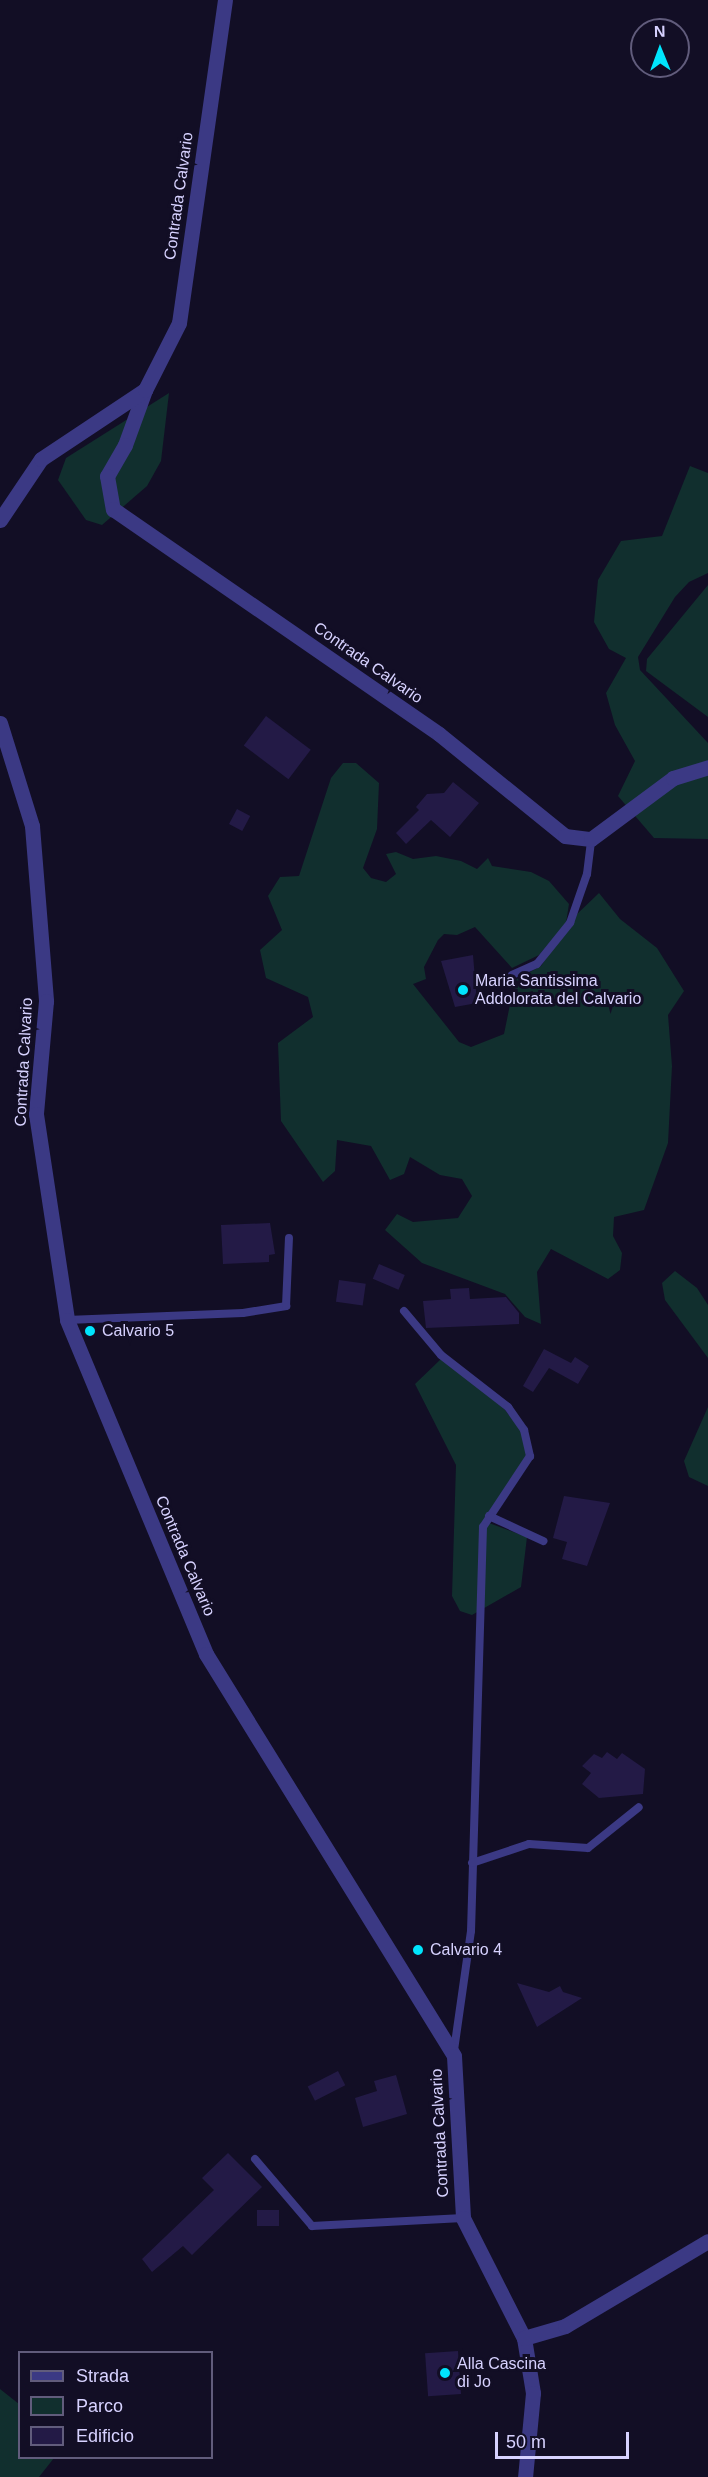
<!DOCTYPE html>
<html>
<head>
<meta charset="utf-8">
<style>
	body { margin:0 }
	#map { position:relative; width:708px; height:2477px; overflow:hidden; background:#120e25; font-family:Helvetica,sans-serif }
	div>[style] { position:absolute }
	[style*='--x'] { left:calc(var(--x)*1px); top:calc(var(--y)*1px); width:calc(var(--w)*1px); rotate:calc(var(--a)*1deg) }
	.green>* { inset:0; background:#112f2e }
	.building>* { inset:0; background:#231a46; transform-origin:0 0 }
	.lane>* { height:8px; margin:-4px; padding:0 4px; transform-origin:4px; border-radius:4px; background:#3b3984 }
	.street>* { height:15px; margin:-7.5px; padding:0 7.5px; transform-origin:7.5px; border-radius:7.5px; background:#3b3984 }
	.dots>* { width:16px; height:16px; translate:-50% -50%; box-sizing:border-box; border:3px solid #120e25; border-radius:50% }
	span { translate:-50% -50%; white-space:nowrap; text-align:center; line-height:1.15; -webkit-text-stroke:6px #120e25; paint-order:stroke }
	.street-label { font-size:16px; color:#d7d2ff }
	.poi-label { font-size:16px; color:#d7d2ff }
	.left { translate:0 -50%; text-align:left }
	.legend { position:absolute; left:18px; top:2351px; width:195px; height:108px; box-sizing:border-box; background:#120e25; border:2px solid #615c7c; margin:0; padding:8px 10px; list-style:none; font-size:18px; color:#d7d2ff }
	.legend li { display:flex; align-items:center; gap:12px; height:30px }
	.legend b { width:30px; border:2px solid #615c7c }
	.north { position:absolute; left:630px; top:18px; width:60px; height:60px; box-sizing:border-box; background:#120e25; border:2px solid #615c7c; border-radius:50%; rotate:359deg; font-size:16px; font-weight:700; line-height:24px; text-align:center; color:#d7d2ff }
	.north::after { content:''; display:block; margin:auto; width:21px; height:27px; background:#00e5fd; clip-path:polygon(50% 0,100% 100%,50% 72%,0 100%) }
	.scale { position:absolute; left:495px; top:2432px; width:134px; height:27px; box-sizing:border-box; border:3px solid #d7d2ff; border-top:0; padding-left:8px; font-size:18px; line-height:21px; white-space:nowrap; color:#d7d2ff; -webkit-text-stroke:4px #120e25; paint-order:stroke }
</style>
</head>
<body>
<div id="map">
	<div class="green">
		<i style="clip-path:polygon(169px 393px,161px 461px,147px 486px,102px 525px,86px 520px,58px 480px,66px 458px)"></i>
		<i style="clip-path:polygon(690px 466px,708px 473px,708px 573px,689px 582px,675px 597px,638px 657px,640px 670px,708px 743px,708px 839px,654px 838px,618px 796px,635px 761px,615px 725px,606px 693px,626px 658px,609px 649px,594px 622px,598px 580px,621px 541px,662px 536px)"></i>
		<i style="clip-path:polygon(708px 585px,708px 717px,646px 671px,647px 659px)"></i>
		<i style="clip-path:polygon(343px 763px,356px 763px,379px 783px,377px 829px,363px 868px,371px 878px,386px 882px,396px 874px,386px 854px,396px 852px,413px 859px,436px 856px,461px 861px,477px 869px,488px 858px,492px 866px,531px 872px,549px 881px,569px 904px,566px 923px,539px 955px,512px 968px,475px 927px,457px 935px,444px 934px,438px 940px,424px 967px,426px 979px,413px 984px,459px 1042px,471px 1047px,504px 1034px,515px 980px,541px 966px,575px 916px,599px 893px,620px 919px,657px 948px,684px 991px,668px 1015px,672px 1066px,668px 1143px,644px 1210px,614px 1217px,613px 1236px,622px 1253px,620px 1270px,608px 1279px,551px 1249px,537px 1272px,541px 1324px,525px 1317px,505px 1294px,422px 1263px,385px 1230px,397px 1214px,413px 1222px,458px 1218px,472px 1196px,462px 1179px,440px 1175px,410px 1157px,404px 1174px,390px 1180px,371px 1146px,337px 1140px,335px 1171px,323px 1182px,281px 1121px,278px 1043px,313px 1017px,308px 997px,266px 978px,260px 950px,282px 930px,268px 896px,280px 877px,299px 876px,331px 778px)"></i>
		<i style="clip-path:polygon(675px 1271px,697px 1288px,708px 1305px,708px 1358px,665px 1300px,662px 1283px)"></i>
		<i style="clip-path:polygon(441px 1359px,502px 1406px,522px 1432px,528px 1449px,523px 1467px,489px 1523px,527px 1537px,521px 1587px,472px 1615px,460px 1611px,452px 1596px,456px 1465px,415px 1384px)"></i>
		<i style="clip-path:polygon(708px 1407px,708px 1486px,689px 1477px,684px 1461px)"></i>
		<i style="clip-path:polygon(0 2389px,19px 2404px,20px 2458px,54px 2458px,39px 2477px,0 2477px)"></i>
	</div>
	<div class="building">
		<i style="left:266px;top:716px;width:56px;height:37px;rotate:37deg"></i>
		<i style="clip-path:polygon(453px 782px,479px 803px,450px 837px,431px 820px,406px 844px,396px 833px,419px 810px,416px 807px,427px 794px,444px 793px)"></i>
		<i style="left:237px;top:809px;width:15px;height:17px;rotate:28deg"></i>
		<i style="clip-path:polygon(473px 955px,477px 1003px,455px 1007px,441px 961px)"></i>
		<i style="clip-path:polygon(270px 1223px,275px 1254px,269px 1255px,269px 1262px,223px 1264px,221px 1225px)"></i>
		<i style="left:379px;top:1264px;width:28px;height:16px;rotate:23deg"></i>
		<i style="left:339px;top:1280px;width:27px;height:22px;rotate:8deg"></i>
		<i style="clip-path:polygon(469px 1288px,470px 1299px,506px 1297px,519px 1313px,519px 1324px,426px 1328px,423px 1301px,451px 1299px,450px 1289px)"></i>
		<i style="clip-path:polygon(544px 1349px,571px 1363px,575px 1357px,589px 1366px,578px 1384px,549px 1368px,533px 1392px,523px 1386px)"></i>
		<i style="clip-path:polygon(564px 1496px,610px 1503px,587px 1566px,562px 1559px,567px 1542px,553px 1538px)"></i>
		<i style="clip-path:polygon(607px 1752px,617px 1759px,622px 1753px,645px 1769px,643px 1794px,599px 1798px,582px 1784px,591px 1773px,582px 1766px,594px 1754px,602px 1758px)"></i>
		<i style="clip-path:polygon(517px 1983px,549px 1992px,560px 1986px,563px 1992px,582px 1998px,537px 2027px)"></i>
		<i style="left:338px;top:2071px;width:16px;height:34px;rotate:63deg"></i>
		<i style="clip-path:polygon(396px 2075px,407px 2114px,363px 2127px,355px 2098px,377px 2091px,374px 2081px)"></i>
		<i style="clip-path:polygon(228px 2153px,262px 2187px,192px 2255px,183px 2246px,152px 2272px,142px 2259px,214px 2190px,202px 2178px)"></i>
		<i style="left:257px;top:2210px;width:22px;height:16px"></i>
		<i style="left:458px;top:2351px;width:43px;height:33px;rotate:86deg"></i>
	</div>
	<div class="lane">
		<i style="--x:512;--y:975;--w:27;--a:-24"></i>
		<i style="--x:537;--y:964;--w:53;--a:-51.2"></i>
		<i style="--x:570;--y:923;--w:52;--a:-70.9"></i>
		<i style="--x:587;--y:874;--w:35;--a:-83"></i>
		<i style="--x:404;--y:1311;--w:57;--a:49.9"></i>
		<i style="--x:441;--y:1355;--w:85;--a:37.8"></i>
		<i style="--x:508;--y:1407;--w:28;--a:55"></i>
		<i style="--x:524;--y:1430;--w:27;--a:77"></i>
		<i style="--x:530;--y:1456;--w:85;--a:123.5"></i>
		<i style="--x:483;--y:1527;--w:404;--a:91.7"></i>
		<i style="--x:471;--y:1931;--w:121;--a:98.1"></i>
		<i style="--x:67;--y:1320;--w:176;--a:-2.3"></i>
		<i style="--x:243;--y:1313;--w:44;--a:-9.2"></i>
		<i style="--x:286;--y:1306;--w:68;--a:-87.5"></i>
		<i style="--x:489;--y:1516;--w:60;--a:24.8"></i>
		<i style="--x:472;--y:1863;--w:60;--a:-18.4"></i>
		<i style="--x:529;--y:1844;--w:59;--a:3.9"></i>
		<i style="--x:588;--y:1848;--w:65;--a:-38.8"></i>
		<i style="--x:255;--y:2159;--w:88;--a:49.6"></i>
		<i style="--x:312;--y:2226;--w:151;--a:-3"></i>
	</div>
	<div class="street">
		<i style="--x:145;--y:390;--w:59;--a:110"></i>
		<i style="--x:125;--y:445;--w:36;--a:120"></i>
		<i style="--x:107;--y:476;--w:34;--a:80"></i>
		<i style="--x:113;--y:509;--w:396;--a:34.6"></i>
		<i style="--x:439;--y:734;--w:162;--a:39"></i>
		<i style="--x:565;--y:836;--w:26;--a:7"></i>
		<i style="--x:591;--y:839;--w:102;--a:-36.6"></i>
		<i style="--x:673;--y:778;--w:37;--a:-17"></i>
		<i style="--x:0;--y:520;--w:73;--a:-56.1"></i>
		<i style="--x:41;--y:459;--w:125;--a:-33.6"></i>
		<i style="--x:145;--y:390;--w:75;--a:-63.1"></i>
		<i style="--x:179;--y:323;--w:326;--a:-81.9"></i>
		<i style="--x:0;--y:723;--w:108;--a:72.7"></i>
		<i style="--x:32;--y:826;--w:176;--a:85.4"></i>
		<i style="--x:46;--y:1001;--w:113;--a:95.1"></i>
		<i style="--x:36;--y:1114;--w:208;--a:81.4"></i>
		<i style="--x:67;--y:1320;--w:362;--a:67.4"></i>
		<i style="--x:206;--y:1654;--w:472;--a:58.3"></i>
		<i style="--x:454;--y:2056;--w:162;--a:86.8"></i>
		<i style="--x:463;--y:2218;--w:135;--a:63.1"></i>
		<i style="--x:524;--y:2338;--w:56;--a:80.7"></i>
		<i style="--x:533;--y:2393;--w:84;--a:95.4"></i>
		<i style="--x:524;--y:2338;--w:43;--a:-16.3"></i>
		<i style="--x:565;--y:2326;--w:166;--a:-30.7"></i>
	</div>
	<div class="dots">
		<i style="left:463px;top:990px;background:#00e5fd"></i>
		<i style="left:90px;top:1331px;background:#00e5fd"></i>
		<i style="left:418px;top:1950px;background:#00e5fd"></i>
		<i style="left:445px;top:2373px;background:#00e5fd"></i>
	</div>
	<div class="street-label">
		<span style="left:179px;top:196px;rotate:-82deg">Contrada Calvario</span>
		<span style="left:368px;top:663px;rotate:35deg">Contrada Calvario</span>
		<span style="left:24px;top:1062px;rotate:-87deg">Contrada Calvario</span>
		<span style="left:185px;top:1556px;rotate:67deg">Contrada Calvario</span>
		<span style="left:440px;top:2133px;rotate:-93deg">Contrada Calvario</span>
	</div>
	<div class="poi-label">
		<span class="left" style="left:475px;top:990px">Maria Santissima<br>Addolorata del Calvario</span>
		<span class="left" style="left:102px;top:1331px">Calvario 5</span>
		<span class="left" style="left:430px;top:1950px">Calvario 4</span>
		<span class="left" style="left:457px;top:2373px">Alla Cascina<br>di Jo</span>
	</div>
	<ul class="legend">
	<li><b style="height:8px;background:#3b3984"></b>Strada</li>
	<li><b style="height:16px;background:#112f2e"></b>Parco</li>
	<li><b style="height:16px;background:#231a46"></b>Edificio</li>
	</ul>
	<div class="north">N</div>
	<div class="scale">50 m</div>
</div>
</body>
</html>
